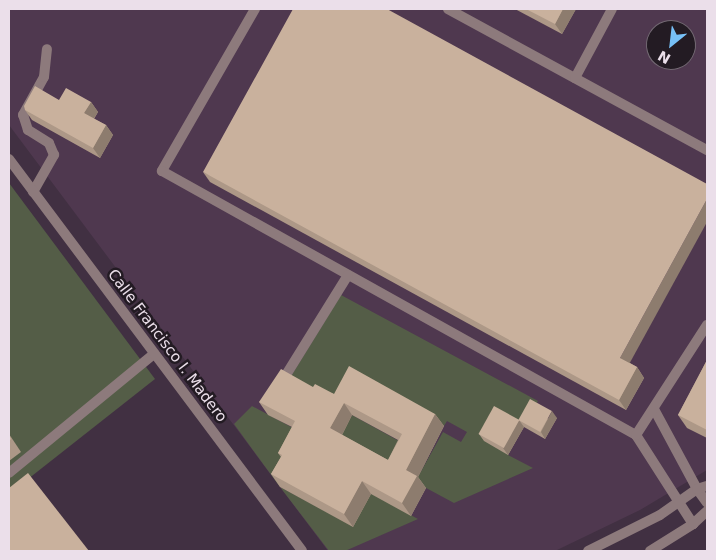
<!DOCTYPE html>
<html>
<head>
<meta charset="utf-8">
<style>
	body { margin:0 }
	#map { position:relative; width:716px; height:560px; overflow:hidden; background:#413042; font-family:"DejaVu Sans",sans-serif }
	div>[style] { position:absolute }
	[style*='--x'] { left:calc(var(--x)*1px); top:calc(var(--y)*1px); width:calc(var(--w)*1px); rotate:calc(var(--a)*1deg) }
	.built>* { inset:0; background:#4f384f }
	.green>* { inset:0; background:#545d47; transform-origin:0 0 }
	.service>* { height:10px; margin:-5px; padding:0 5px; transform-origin:5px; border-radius:5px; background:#8d7a7c }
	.minor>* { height:10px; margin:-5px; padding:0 5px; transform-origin:5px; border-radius:5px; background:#8d7a7c }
	.tertiary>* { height:10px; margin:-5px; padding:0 5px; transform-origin:5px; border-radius:5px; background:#8d7a7c }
	.wall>* { inset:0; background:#ad9887 }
	.shaded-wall>* { inset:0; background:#8d7c6e }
	.building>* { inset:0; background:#c9b19d; transform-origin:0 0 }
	span { translate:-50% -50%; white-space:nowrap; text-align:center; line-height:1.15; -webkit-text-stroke:5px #231b23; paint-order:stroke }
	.street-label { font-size:15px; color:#ebdfea }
	.frame { position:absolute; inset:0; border:10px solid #ebdfea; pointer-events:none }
	.north { position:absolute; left:646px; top:20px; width:50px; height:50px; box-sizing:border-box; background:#231b23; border:1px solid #736973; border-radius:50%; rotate:209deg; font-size:14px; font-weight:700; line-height:20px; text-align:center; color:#ebdfea }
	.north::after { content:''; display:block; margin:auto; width:18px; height:22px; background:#77c0f7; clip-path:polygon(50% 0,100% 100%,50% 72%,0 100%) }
</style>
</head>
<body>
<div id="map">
	<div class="built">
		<i style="clip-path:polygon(evenodd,9px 9px,707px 9px,707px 470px,640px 510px,555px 551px,328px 551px,9px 125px,9px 9px,656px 30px,686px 30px,686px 60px,656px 60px,656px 30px)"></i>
	</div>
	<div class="green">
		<i style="clip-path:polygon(9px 183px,155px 379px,9px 494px)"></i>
		<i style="clip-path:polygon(341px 295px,538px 401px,508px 455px,533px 468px,454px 503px,415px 482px,443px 432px,461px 442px,467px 432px,447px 421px,444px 426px,358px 379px,343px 407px,288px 381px)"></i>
		<i style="clip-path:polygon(252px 406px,293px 428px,280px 487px,353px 526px,312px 461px,418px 519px,345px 551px,329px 551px,280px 487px,234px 424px)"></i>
		<i style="left:352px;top:415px;width:66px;height:29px;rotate:29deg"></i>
	</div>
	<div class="service">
		<i style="--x:255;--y:9;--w:187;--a:119.9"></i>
		<i style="--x:162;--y:171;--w:543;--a:29.12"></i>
		<i style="--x:636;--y:435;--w:106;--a:57.4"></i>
		<i style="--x:448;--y:9;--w:295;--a:28.6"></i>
		<i style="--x:575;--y:78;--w:78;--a:-61.8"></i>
		<i style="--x:33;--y:192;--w:43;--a:-60.4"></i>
		<i style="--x:54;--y:155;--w:13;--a:-113"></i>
		<i style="--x:49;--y:143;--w:25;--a:-148"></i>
		<i style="--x:28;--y:130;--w:16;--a:-108"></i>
		<i style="--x:23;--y:115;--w:43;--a:-61.1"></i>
		<i style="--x:44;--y:77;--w:28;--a:-84"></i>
		<i style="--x:281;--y:383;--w:127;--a:-58.2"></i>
		<i style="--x:654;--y:409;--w:91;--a:61.7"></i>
		<i style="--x:697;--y:489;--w:17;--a:54"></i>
		<i style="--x:636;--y:435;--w:131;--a:-57.2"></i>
		<i style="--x:9;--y:473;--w:188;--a:-39.4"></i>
	</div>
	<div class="minor">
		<i style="--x:9;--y:159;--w:489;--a:53.2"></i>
	</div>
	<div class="tertiary">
		<i style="--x:588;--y:551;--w:80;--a:-26.6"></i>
		<i style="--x:660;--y:515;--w:45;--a:-35.1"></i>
		<i style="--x:697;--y:489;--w:10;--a:-17"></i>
		<i style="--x:650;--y:551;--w:51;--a:-32.1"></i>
		<i style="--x:693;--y:524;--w:19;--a:-43"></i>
	</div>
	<div class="wall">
		<i style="clip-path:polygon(515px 9px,576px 9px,562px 34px)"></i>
		<i style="clip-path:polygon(59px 100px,91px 102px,98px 112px,94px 119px,106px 125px,113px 135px,100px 158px,32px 120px,25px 110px)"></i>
		<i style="clip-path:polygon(203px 172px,630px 363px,637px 367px,644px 378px,626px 410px,210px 182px)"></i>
		<i style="clip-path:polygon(707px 360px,707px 438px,687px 428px,678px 415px)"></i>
		<i style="clip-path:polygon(evenodd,313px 387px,334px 394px,435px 414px,444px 426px,418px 477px,426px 488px,411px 516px,371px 494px,353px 527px,280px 487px,271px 474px,281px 457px,278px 453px,292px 427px,268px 415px,259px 402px,313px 387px,352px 415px,398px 440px,388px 460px,342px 435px,352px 415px)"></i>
		<i style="clip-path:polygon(557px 418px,545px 439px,524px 427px,508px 455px,484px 441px,479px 434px,519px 420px)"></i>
		<i style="clip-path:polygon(9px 434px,21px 452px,9px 461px)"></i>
	</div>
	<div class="shaded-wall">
		<i style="clip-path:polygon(563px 9px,576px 9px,562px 34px,555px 24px)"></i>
		<i style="clip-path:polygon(91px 102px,98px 112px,91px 123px,84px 113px)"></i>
		<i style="clip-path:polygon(106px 125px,113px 135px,100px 158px,93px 148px)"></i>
		<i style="clip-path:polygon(707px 199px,707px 222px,627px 368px,620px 358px)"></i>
		<i style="clip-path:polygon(637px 367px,644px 378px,626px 410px,619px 400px)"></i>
		<i style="clip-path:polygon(344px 403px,352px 415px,339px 441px,330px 428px)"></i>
		<i style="clip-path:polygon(552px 411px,557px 418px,545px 439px,541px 432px)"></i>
		<i style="clip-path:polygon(435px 414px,444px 426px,418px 477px,426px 488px,411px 516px,402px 503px,406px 470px)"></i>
		<i style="clip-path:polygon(519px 420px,524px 427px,508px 455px,503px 448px)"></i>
		<i style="clip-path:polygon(362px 481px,371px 494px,353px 527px,344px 514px)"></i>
	</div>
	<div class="building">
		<i style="clip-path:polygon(293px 9px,387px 9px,707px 184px,707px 199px,620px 358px,637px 367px,619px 400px,203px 172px)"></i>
		<i style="clip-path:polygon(526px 9px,563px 9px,555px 24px)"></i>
		<i style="clip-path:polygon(35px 86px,59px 100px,66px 88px,91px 102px,84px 113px,106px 125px,93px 148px,25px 110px,24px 106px)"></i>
		<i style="clip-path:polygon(707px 360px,707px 430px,678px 415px)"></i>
		<i style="clip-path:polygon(evenodd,349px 366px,435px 414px,406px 470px,417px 476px,402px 503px,362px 481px,344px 514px,271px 474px,282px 455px,278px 453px,295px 421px,259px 402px,281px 369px,313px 387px,315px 384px,334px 394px,349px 366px,344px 403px,402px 434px,388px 460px,330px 428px,344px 403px)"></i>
		<i style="left:530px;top:399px;width:25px;height:24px;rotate:29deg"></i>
		<i style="left:494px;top:406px;width:29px;height:32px;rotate:29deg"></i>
		<i style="clip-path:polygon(9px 435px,11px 439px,9px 441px)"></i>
		<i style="clip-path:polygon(28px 473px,89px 551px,9px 551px,9px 488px)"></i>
	</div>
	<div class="street-label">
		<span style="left:167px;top:346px;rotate:53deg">Calle Francisco I. Madero</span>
	</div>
	<div class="frame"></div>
	<div class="north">N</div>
</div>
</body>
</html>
